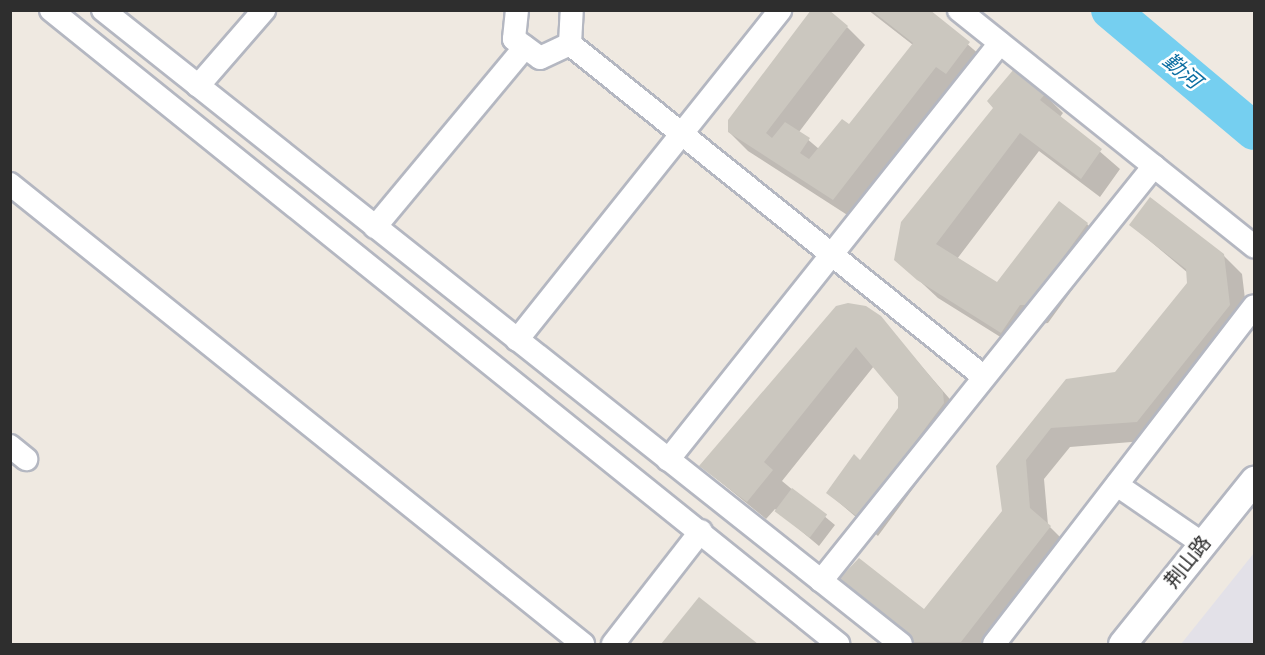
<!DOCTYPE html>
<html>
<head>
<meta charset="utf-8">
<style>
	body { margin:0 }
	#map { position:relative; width:1265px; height:655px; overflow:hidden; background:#efe9e1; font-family:Raleway,"Noto Sans SC",sans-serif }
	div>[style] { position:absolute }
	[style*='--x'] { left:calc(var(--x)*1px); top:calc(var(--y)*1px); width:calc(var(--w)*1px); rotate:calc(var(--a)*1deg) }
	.industrial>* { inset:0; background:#e3e1e8 }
	.shadow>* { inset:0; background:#0003 }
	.river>* { height:38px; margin:-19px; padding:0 19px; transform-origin:19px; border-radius:19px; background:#75cff0 }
	.building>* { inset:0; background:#cbc7bf; transform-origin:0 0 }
	.roads { filter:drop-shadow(2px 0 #b4b7c1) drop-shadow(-2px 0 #b4b7c1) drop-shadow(0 2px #b4b7c1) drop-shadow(0 -2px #b4b7c1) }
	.minor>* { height:22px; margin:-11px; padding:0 11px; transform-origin:11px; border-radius:11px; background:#fff }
	.tertiary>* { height:27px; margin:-13.5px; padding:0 13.5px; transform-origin:13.5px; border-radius:13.5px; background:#fff }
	span { translate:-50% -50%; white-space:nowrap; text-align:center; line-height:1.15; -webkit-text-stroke:5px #fff; paint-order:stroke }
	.street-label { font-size:20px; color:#2e2e2e }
	.water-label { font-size:21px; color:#0d6fa3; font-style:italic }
	.frame { position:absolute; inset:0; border:12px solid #2e2e2e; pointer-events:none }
</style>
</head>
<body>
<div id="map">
	<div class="industrial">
		<i style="clip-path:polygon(1254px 553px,1254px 644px,1181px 644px)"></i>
	</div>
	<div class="shadow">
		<i style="clip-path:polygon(868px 10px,928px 10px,988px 62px,852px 218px,748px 151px,729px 132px,847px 27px,865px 45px,799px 132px,819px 149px,849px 126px,913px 45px)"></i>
		<i style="clip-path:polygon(1014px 71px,1045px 95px,1063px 113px,1060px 117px,1120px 169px,1100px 197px,1039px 151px,957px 259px,997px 284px,1087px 224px,1106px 243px,1048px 323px,1039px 324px,1021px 350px,938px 298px,896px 259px,995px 108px)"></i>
		<i style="clip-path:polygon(1131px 225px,1223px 255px,1242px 274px,1248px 324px,1156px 440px,1070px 447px,1044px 479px,1048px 525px,1068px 545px,992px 644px,914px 644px,857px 600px,924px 611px,1004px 512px,998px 466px,1116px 374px,1189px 283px,1188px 273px)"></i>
		<i style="clip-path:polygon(880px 318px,961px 412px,962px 422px,878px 536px,828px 493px,860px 462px,899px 409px,899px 396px,874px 366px,782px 481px,835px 525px,819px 546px,775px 509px,766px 519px,701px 466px)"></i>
		<i style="clip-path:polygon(700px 599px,756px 644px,663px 644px)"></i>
	</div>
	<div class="river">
		<i style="--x:1110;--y:10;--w:188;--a:40"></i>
	</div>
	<div class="building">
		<i style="clip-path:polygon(811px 10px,829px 10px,848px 26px,766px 133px,772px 138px,785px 122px,810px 138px,800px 153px,809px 159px,842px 119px,849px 124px,913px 43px,871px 10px,930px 10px,970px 42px,946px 74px,936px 67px,833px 200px,728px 132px,728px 120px)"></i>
		<i style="clip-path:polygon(1014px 69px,1046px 93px,1040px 100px,1102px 149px,1081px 179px,1020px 133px,936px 244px,997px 282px,1059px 201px,1088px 223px,1029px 305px,1020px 305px,1001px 333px,917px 280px,894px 260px,901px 222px,993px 108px,987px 101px)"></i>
		<i style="clip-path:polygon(1150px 197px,1224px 254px,1230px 305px,1137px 422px,1051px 428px,1026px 460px,1030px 508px,1051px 526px,961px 642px,914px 642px,837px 581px,859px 558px,924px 609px,1002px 511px,996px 466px,1066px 379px,1115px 372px,1187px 283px,1186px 269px,1129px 225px)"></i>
		<i style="clip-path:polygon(848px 303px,866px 306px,881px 316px,943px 392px,944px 403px,859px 518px,826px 493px,854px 454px,860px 460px,898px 408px,898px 397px,856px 347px,764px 462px,773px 470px,747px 502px,699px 466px,836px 306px)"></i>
		<i style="left:792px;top:488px;width:44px;height:29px;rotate:37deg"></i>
		<i style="clip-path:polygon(699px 597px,758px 644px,661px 644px)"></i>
	</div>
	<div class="roads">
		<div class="minor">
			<i style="--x:51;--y:10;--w:1011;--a:38.85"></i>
			<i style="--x:103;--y:10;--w:1019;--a:38.47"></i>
			<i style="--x:517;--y:10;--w:29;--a:96"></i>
			<i style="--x:514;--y:39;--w:32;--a:36"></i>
			<i style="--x:540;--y:58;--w:33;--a:-25"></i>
			<i style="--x:959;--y:10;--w:378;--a:38.7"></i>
			<i style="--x:570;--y:44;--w:531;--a:38.81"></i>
			<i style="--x:570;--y:44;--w:34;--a:-87"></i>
			<i style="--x:198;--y:86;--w:101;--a:-49"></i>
			<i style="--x:10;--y:184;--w:735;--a:38.76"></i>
			<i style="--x:375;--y:227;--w:234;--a:-50.2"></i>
			<i style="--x:517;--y:340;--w:422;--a:-51.4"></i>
			<i style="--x:10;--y:446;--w:21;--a:39"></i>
			<i style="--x:668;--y:460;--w:533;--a:-51.47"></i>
			<i style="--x:1117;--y:485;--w:104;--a:34.5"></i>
			<i style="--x:821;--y:581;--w:532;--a:-51.26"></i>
			<i style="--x:613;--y:644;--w:143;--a:-52.1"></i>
			<i style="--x:994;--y:644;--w:426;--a:-52.4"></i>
		</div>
		<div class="tertiary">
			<i style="--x:1122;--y:644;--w:211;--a:-51.2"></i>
		</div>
	</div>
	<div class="street-label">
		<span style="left:1188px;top:562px;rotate:-51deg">荆山路</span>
	</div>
	<div class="water-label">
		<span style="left:1182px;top:71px;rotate:40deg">勤河</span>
	</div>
	<div class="frame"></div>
</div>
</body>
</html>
